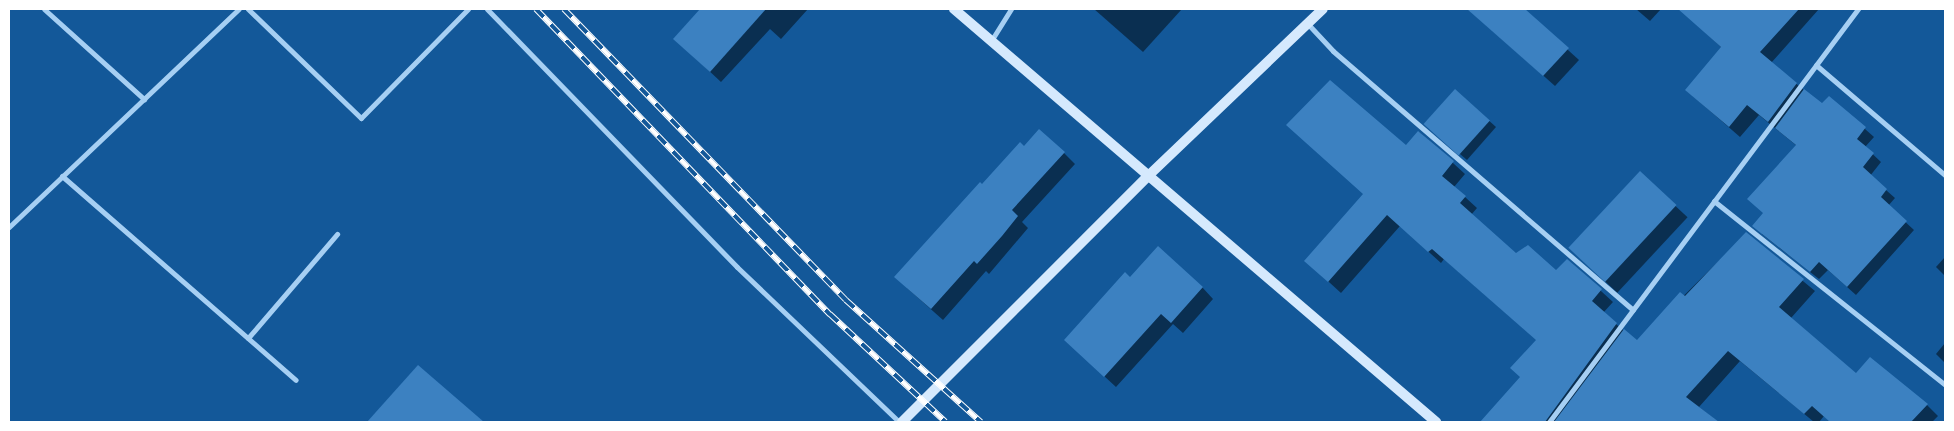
<!DOCTYPE html>
<html>
<head>
<meta charset="utf-8">
<style>
	body { margin:0 }
	#map { position:relative; width:1954px; height:431px; overflow:hidden; background:#135899; font-family:"Roboto Condensed",sans-serif }
	div>[style] { position:absolute }
	[style*='--x'] { left:calc(var(--x)*1px); top:calc(var(--y)*1px); width:calc(var(--w)*1px); rotate:calc(var(--a)*1deg) }
	.shadow>* { inset:0; background:#0007; transform-origin:0 0 }
	.building>* { inset:0; background:#3c81c1; transform-origin:0 0 }
	.street>* { height:5px; margin:-2.5px; padding:0 2.5px; transform-origin:2.5px; border-radius:2.5px; background:#a6cff3 }
	.secondary>* { height:10px; margin:-5px; padding:0 5px; transform-origin:5px; border-radius:5px; background:#d5e9fd }
	.rail>* { height:5.5px; margin-top:-2.75px; transform-origin:0; background:repeating-linear-gradient(90deg,#135899 0 11px,#fff 0 22px); box-sizing:border-box; border-block:1px solid #fff }
	span { translate:-50% -50%; white-space:nowrap; text-align:center; line-height:1.15; -webkit-text-stroke:4.5px #135899; paint-order:stroke }
	.frame { position:absolute; inset:0; border:10px solid #fff; pointer-events:none }
</style>
</head>
<body>
<div id="map">
	<div class="shadow">
		<i style="clip-path:polygon(702px 9px,808px 9px,781px 39px,770px 29px,721px 82px,675px 39px)"></i>
		<i style="clip-path:polygon(1094px 9px,1182px 9px,1143px 52px)"></i>
		<i style="clip-path:polygon(1475px 9px,1523px 9px,1579px 60px,1555px 86px,1484px 23px,1472px 12px)"></i>
		<i style="clip-path:polygon(1636px 9px,1661px 9px,1650px 21px)"></i>
		<i style="clip-path:polygon(1698px 9px,1724px 9px,1728px 12px,1731px 9px,1819px 9px,1771px 63px,1822px 105px,1829px 97px,1874px 137px,1865px 147px,1881px 162px,1870px 176px,1895px 198px,1888px 206px,1914px 230px,1856px 295px,1828px 270px,1819px 279px,1762px 234px,1764px 214px,1797px 146px,1759px 115px,1740px 137px,1686px 90px,1722px 48px,1690px 18px)"></i>
		<i style="clip-path:polygon(1455px 90px,1496px 127px,1467px 160px,1432px 130px)"></i>
		<i style="clip-path:polygon(1419px 132px,1465px 174px,1454px 187px,1477px 208px,1471px 215px,1516px 254px,1557px 272px,1567px 260px,1613px 302px,1603px 313px,1637px 342px,1746px 234px,1815px 291px,1791px 318px,1856px 374px,1927px 405px,1938px 416px,1932px 422px,1831px 422px,1824px 416px,1819px 422px,1814px 422px,1740px 361px,1699px 407px,1718px 422px,1489px 422px,1485px 418px,1521px 378px,1537px 340px,1444px 259px,1441px 263px,1400px 226px,1341px 293px,1318px 272px)"></i>
		<i style="clip-path:polygon(1024px 147px,1064px 153px,1075px 164px,1022px 222px,1028px 228px,989px 274px,986px 271px,943px 320px,907px 288px,982px 185px)"></i>
		<i style="left:1640px;top:173px;width:65px;height:103px;rotate:43deg"></i>
		<i style="clip-path:polygon(1945px 257px,1945px 276px,1936px 267px)"></i>
		<i style="clip-path:polygon(1130px 278px,1202px 287px,1213px 299px,1183px 333px,1173px 324px,1116px 387px,1065px 340px)"></i>
		<i style="clip-path:polygon(1945px 343px,1945px 363px,1936px 354px)"></i>
		<i style="clip-path:polygon(418px 366px,482px 422px,369px 422px)"></i>
	</div>
	<div class="building">
		<i style="clip-path:polygon(700px 9px,766px 9px,710px 72px,673px 39px)"></i>
		<i style="clip-path:polygon(1467px 9px,1525px 9px,1569px 48px,1543px 76px)"></i>
		<i style="clip-path:polygon(1678px 9px,1799px 9px,1760px 52px,1797px 83px,1768px 122px,1747px 105px,1729px 127px,1685px 90px,1721px 47px)"></i>
		<i style="clip-path:polygon(1330px 80px,1406px 145px,1418px 131px,1454px 161px,1442px 176px,1466px 196px,1460px 203px,1516px 253px,1528px 245px,1556px 270px,1567px 259px,1602px 289px,1592px 301px,1617px 323px,1545px 422px,1480px 422px,1520px 377px,1510px 368px,1536px 340px,1432px 249px,1428px 252px,1387px 215px,1328px 282px,1304px 261px,1363px 194px,1286px 125px)"></i>
		<i style="left:1455px;top:89px;width:47px;height:47px;rotate:42deg"></i>
		<i style="clip-path:polygon(1804px 89px,1822px 103px,1829px 96px,1866px 127px,1857px 139px,1874px 153px,1863px 167px,1887px 189px,1881px 197px,1907px 221px,1847px 287px,1819px 262px,1810px 272px,1752px 226px,1763px 213px,1747px 199px,1796px 145px,1775px 128px)"></i>
		<i style="clip-path:polygon(1039px 129px,1065px 152px,1012px 210px,1018px 216px,1002px 236px,977px 264px,974px 261px,931px 309px,894px 277px,980px 182px,982px 184px,1020px 142px,1024px 146px)"></i>
		<i style="left:1640px;top:171px;width:50px;height:105px;rotate:43deg"></i>
		<i style="clip-path:polygon(1746px 232px,1804px 279px,1779px 307px,1856px 373px,1870px 357px,1928px 404px,1911px 422px,1830px 422px,1812px 406px,1804px 414px,1728px 351px,1686px 397px,1719px 422px,1554px 422px,1624px 329px,1637px 340px,1680px 292px,1685px 296px)"></i>
		<i style="clip-path:polygon(1158px 246px,1203px 287px,1171px 323px,1161px 314px,1104px 377px,1064px 340px,1125px 272px,1130px 277px)"></i>
		<i style="clip-path:polygon(418px 365px,484px 422px,367px 422px)"></i>
	</div>
	<div class="street">
		<i style="--x:44;--y:9;--w:135;--a:42"></i>
		<i style="--x:248;--y:9;--w:157;--a:44"></i>
		<i style="--x:361;--y:118;--w:153;--a:-45.5"></i>
		<i style="--x:487;--y:9;--w:359;--a:45.9"></i>
		<i style="--x:737;--y:267;--w:224;--a:43.7"></i>
		<i style="--x:1307;--y:23;--w:38;--a:47"></i>
		<i style="--x:1333;--y:51;--w:396;--a:40.8"></i>
		<i style="--x:991;--y:41;--w:38;--a:-58"></i>
		<i style="--x:1816;--y:65;--w:170;--a:40.5"></i>
		<i style="--x:62;--y:176;--w:310;--a:41.1"></i>
		<i style="--x:1714;--y:201;--w:295;--a:38.5"></i>
		<i style="--x:9;--y:227;--w:317;--a:-43.5"></i>
		<i style="--x:248;--y:338;--w:137;--a:-49.4"></i>
		<i style="--x:1549;--y:422;--w:516;--a:-53.2"></i>
	</div>
	<div class="secondary">
		<i style="--x:954;--y:9;--w:635;--a:40.59"></i>
		<i style="--x:902;--y:422;--w:346;--a:-45"></i>
		<i style="--x:1147;--y:177;--w:243;--a:-43.7"></i>
	</div>
	<div class="rail">
		<i style="--x:536;--y:9;--w:424;--a:46.1"></i>
		<i style="--x:830;--y:314;--w:158;--a:43"></i>
		<i style="--x:564;--y:9;--w:405;--a:45.9"></i>
		<i style="--x:846;--y:300;--w:182;--a:42.1"></i>
	</div>
	<div class="frame"></div>
</div>
</body>
</html>
